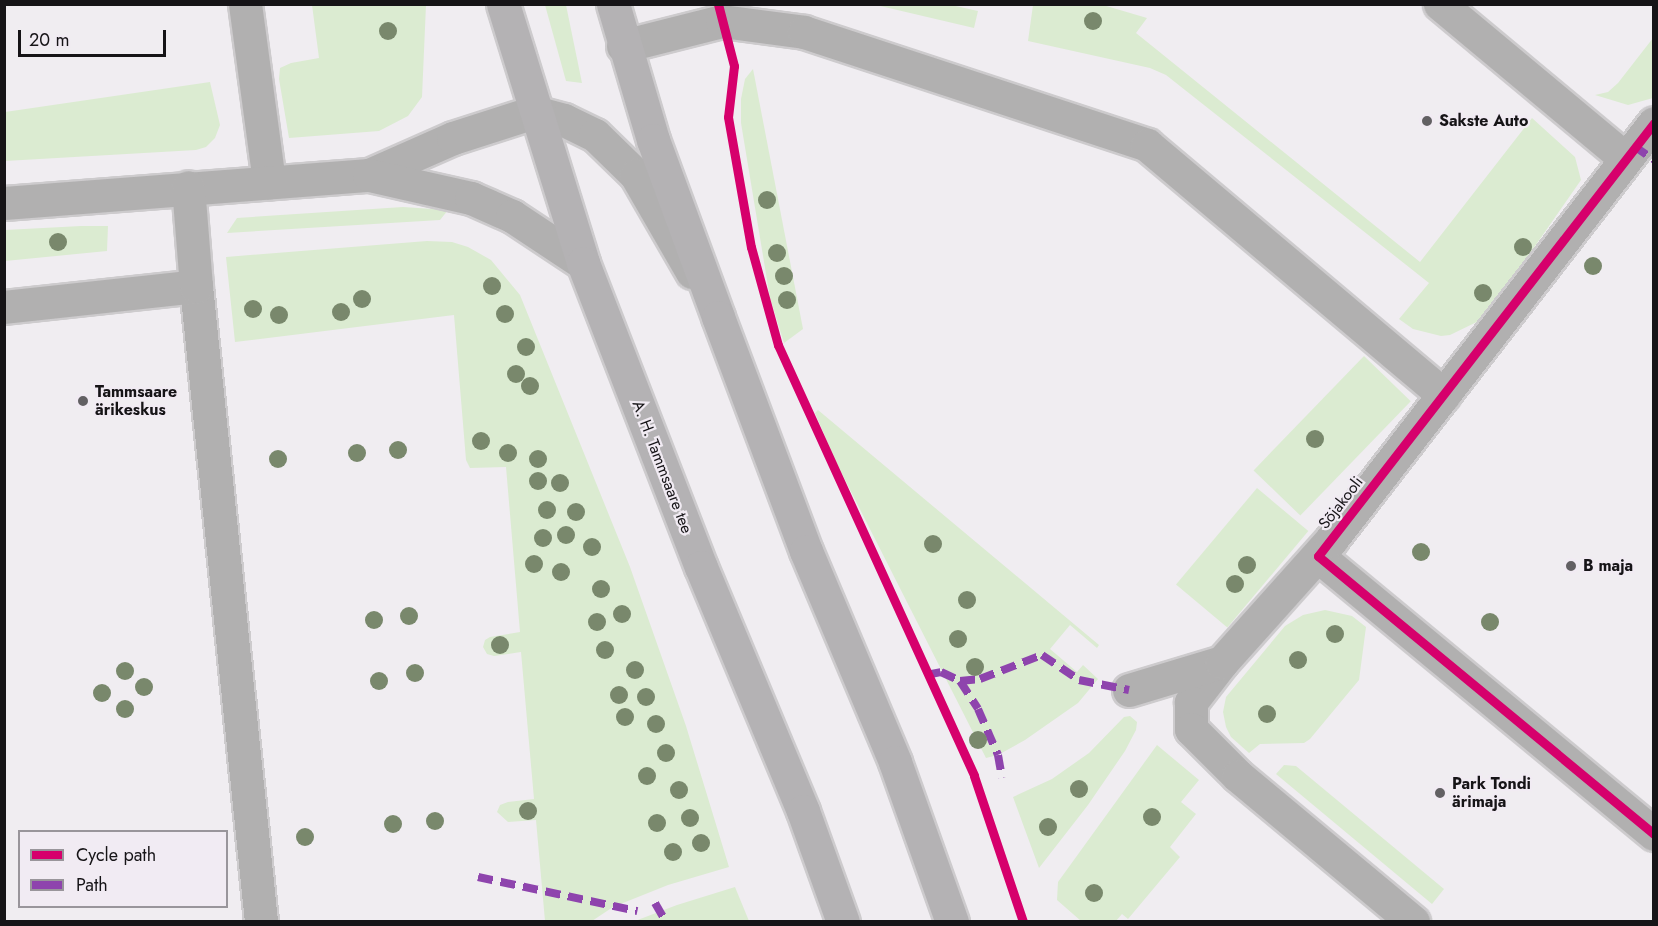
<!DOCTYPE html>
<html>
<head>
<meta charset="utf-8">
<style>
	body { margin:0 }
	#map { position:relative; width:1658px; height:926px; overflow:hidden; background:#f0edf1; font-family:Jost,sans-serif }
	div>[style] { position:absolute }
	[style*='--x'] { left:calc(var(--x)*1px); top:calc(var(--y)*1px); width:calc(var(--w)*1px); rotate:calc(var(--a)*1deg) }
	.green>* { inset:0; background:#dbebd1; transform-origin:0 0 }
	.roads { filter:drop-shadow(2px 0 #cdcbcd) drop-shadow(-2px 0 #cdcbcd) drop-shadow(0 2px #cdcbcd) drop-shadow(0 -2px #cdcbcd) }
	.minor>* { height:33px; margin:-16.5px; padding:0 16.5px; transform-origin:16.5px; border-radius:16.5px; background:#b1b0b0 }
	.major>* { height:33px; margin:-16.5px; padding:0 16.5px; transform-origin:16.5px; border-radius:16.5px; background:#b4b2b4 }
	.quiet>* { height:8px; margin-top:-4px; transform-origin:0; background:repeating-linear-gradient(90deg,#8e44ad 0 15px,transparent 0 23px) }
	.cycleway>* { height:9px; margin:-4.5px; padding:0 4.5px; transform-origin:4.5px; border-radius:4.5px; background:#d6006c }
	.trees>* { width:18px; height:18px; margin:-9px; border-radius:50%; background:#79886c }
	.dots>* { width:16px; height:16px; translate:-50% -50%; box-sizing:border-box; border:3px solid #f1ebf3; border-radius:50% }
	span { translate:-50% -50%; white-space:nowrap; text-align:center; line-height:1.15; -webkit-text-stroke:4.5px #f1ebf3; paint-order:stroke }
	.poi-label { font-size:16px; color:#161417; font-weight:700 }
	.left { translate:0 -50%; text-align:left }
	.street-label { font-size:16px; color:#161417 }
	.frame { position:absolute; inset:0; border:6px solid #161417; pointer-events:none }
	.legend { position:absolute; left:18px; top:830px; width:210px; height:78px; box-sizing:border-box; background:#f1ebf3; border:2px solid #99959b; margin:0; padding:8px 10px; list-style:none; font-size:18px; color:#161417 }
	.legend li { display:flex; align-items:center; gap:12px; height:30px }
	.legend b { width:30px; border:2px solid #99959b }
	.scale { position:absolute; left:18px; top:30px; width:148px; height:27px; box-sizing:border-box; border:3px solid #161417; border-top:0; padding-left:8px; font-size:18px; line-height:21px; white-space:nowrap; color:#161417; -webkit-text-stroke:4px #f1ebf3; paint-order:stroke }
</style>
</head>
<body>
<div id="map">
	<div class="green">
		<i style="clip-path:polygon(312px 5px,426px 5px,422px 97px,408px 116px,379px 131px,289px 138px,279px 79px,280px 68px,291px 63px,319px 58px)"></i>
		<i style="clip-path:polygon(545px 5px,566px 5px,582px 83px,566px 81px)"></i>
		<i style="clip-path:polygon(876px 5px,951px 5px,978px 11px,974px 28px)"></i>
		<i style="clip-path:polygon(1033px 5px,1103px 5px,1147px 18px,1136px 33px,1420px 262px,1532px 118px,1575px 157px,1581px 180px,1485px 318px,1450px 335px,1441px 336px,1413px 329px,1399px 319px,1429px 283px,1166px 75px,1150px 68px,1028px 41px)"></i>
		<i style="clip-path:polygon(1653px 38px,1653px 98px,1628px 105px,1595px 95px,1608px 92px,1618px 83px)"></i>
		<i style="clip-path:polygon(753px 69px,803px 329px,784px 343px,770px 298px,741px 123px,741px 99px,745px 79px)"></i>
		<i style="clip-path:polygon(210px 82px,220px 125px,215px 138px,206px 147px,196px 150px,5px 161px,5px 112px)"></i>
		<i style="clip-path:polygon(403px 207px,448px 210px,440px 220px,227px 233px,237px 218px)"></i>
		<i style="clip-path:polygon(81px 226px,108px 226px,107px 251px,5px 261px,5px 230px)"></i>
		<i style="clip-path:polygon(427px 241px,452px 242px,468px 247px,491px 260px,520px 295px,630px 567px,686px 726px,729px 867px,668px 885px,613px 907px,592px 921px,545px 921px,536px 820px,508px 822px,497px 812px,500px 805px,508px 802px,534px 799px,521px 652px,494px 656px,487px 654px,483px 647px,485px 640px,490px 637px,520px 632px,506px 467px,470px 468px,466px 460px,454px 315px,235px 342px,226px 257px)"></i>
		<i style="left:1364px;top:356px;width:65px;height:159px;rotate:44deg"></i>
		<i style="clip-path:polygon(818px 410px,1099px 645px,1097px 648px,1070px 625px,1050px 649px,1077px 672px,1083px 665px,1098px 679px,1078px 703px,1025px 740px,998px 755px,986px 758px,835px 460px,815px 413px)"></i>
		<i style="left:1257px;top:488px;width:67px;height:126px;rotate:40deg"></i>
		<i style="clip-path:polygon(1325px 610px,1352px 616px,1366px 627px,1359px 680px,1310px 739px,1304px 743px,1260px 744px,1249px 753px,1231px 737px,1226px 727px,1223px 712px,1226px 697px,1285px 626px,1303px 615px)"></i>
		<i style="clip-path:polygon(1130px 716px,1137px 722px,1136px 730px,1125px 751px,1088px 805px,1039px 868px,1013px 797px,1052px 779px,1089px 753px,1124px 717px)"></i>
		<i style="clip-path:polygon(1157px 745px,1199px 780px,1181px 802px,1196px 814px,1170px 847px,1180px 857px,1128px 919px,1122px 914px,1116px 921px,1081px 921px,1057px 900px,1058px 882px)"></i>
		<i style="clip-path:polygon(1284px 765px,1296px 766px,1444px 889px,1432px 904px,1276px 774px)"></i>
		<i style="clip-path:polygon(735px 887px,749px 921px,635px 921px,677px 905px)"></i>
	</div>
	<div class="roads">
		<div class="minor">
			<i style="--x:245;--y:4;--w:180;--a:82.3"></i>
			<i style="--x:1440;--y:4;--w:241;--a:39.8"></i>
			<i style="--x:623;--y:46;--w:102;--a:-14.2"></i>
			<i style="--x:722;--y:21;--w:83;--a:7.6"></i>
			<i style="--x:804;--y:32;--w:361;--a:18.2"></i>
			<i style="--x:1147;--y:145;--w:388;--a:40.1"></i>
			<i style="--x:369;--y:175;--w:92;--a:-23.8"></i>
			<i style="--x:453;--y:138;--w:85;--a:-17.8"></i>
			<i style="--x:534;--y:112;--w:31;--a:15"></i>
			<i style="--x:564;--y:120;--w:34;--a:26"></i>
			<i style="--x:595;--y:135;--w:57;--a:44.3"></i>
			<i style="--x:636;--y:175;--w:112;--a:60"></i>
			<i style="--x:4;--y:203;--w:366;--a:-4.4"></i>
			<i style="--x:369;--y:175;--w:105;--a:12.7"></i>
			<i style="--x:471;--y:198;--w:45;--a:23.7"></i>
			<i style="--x:512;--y:216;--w:85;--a:33.5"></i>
			<i style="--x:196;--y:286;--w:639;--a:84.16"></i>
			<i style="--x:4;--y:307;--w:193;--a:-6.2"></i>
			<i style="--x:196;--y:286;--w:99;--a:-94.6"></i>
			<i style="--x:1318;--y:556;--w:436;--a:39.6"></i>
			<i style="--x:1222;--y:662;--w:51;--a:127.8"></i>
			<i style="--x:1191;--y:702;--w:27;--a:90"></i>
			<i style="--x:1191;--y:729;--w:66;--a:45"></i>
			<i style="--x:1238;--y:776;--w:228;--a:39.8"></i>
			<i style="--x:1129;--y:690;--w:97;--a:-16.8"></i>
			<i style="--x:1222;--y:662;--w:164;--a:-48.2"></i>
			<i style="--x:1331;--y:540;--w:527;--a:-52.24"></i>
		</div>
		<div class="major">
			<i style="--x:503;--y:4;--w:271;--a:72.8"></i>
			<i style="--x:583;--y:263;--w:326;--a:68.8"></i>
			<i style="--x:701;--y:567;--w:264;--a:67.3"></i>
			<i style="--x:803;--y:811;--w:118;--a:70.2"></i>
			<i style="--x:613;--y:4;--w:142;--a:73.6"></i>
			<i style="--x:653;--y:140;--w:189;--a:69.8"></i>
			<i style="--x:718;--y:317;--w:250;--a:69.4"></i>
			<i style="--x:806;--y:551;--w:229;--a:67.1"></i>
			<i style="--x:895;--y:762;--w:170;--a:70.4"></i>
		</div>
	</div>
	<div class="quiet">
		<i style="--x:1634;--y:146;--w:24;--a:35"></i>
		<i style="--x:926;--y:675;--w:15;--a:-11"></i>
		<i style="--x:941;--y:672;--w:21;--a:25"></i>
		<i style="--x:960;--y:681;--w:33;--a:57"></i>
		<i style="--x:978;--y:709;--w:50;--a:66.5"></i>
		<i style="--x:998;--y:755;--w:23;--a:80"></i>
		<i style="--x:960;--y:681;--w:20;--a:-6"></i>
		<i style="--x:980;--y:679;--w:66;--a:-21.2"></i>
		<i style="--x:1042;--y:655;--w:45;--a:34"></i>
		<i style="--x:1079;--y:680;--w:51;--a:11.3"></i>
		<i style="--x:478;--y:877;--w:163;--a:12.1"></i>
		<i style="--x:655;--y:903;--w:22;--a:60"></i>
	</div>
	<div class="cycleway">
		<i style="--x:718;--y:4;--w:64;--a:75.5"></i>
		<i style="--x:734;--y:66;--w:51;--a:96.7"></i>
		<i style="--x:728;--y:117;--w:132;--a:80"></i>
		<i style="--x:751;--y:247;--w:102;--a:74.6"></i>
		<i style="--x:778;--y:345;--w:473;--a:65.5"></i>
		<i style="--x:974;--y:776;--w:154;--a:71.4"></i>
		<i style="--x:1654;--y:123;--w:548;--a:127.81"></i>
		<i style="--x:1318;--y:556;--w:436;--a:39.6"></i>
	</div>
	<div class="trees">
		<i style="left:1093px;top:21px"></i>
		<i style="left:388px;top:31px"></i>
		<i style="left:767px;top:200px"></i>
		<i style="left:58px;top:242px"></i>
		<i style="left:1523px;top:247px"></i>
		<i style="left:777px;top:253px"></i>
		<i style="left:1593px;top:266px"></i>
		<i style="left:784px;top:276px"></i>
		<i style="left:492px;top:286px"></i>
		<i style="left:1483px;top:293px"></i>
		<i style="left:362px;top:299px"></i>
		<i style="left:787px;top:300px"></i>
		<i style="left:253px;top:309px"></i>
		<i style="left:341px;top:312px"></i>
		<i style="left:505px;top:314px"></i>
		<i style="left:279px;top:315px"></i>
		<i style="left:526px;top:347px"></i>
		<i style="left:516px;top:374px"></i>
		<i style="left:530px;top:386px"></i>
		<i style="left:1315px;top:439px"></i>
		<i style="left:481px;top:441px"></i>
		<i style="left:398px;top:450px"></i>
		<i style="left:357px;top:453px"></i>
		<i style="left:508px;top:453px"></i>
		<i style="left:278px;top:459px"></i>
		<i style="left:538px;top:459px"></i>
		<i style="left:538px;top:481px"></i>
		<i style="left:560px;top:483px"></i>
		<i style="left:547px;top:510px"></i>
		<i style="left:576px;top:512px"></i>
		<i style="left:566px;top:535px"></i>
		<i style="left:543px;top:538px"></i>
		<i style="left:933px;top:544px"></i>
		<i style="left:592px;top:547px"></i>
		<i style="left:1421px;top:552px"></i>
		<i style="left:534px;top:564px"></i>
		<i style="left:1247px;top:565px"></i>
		<i style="left:561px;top:572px"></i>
		<i style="left:1235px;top:584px"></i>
		<i style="left:601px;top:589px"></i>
		<i style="left:967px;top:600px"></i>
		<i style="left:622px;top:614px"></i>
		<i style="left:409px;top:616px"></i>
		<i style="left:374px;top:620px"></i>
		<i style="left:597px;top:622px"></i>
		<i style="left:1490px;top:622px"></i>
		<i style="left:1335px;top:634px"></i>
		<i style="left:958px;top:639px"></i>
		<i style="left:500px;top:645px"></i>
		<i style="left:605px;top:650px"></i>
		<i style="left:1298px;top:660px"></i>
		<i style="left:975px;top:667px"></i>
		<i style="left:635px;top:670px"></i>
		<i style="left:125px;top:671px"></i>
		<i style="left:415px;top:673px"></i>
		<i style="left:379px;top:681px"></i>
		<i style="left:144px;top:687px"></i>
		<i style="left:102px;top:693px"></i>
		<i style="left:619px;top:695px"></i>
		<i style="left:646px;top:697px"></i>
		<i style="left:125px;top:709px"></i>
		<i style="left:1267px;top:714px"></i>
		<i style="left:625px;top:717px"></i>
		<i style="left:656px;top:724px"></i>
		<i style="left:978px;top:740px"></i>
		<i style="left:666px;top:753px"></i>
		<i style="left:647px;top:776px"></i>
		<i style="left:1079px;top:789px"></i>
		<i style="left:679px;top:790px"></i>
		<i style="left:528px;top:811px"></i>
		<i style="left:1152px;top:817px"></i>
		<i style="left:690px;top:818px"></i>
		<i style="left:435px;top:821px"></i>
		<i style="left:657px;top:823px"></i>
		<i style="left:393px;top:824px"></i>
		<i style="left:1048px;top:827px"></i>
		<i style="left:305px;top:837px"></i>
		<i style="left:701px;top:843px"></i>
		<i style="left:673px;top:852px"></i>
		<i style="left:1094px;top:893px"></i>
	</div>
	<div class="dots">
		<i style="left:1427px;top:121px;background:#626063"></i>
		<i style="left:83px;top:401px;background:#626063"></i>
		<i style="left:1571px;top:566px;background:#626063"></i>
		<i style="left:1440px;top:793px;background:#626063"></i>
	</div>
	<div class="poi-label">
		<span class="left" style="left:1439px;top:121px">Sakste Auto</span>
		<span class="left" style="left:95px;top:401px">Tammsaare<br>ärikeskus</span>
		<span class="left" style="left:1583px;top:566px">B maja</span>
		<span class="left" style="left:1452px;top:793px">Park Tondi<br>ärimaja</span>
	</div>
	<div class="street-label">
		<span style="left:662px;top:467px;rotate:69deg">A. H. Tammsaare tee</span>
		<span style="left:1341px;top:503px;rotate:-52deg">Sõjakooli</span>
	</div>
	<div class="frame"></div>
	<ul class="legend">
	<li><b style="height:8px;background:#d6006c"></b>Cycle path</li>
	<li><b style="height:8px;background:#8e44ad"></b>Path</li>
	</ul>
	<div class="scale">20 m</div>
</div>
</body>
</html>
